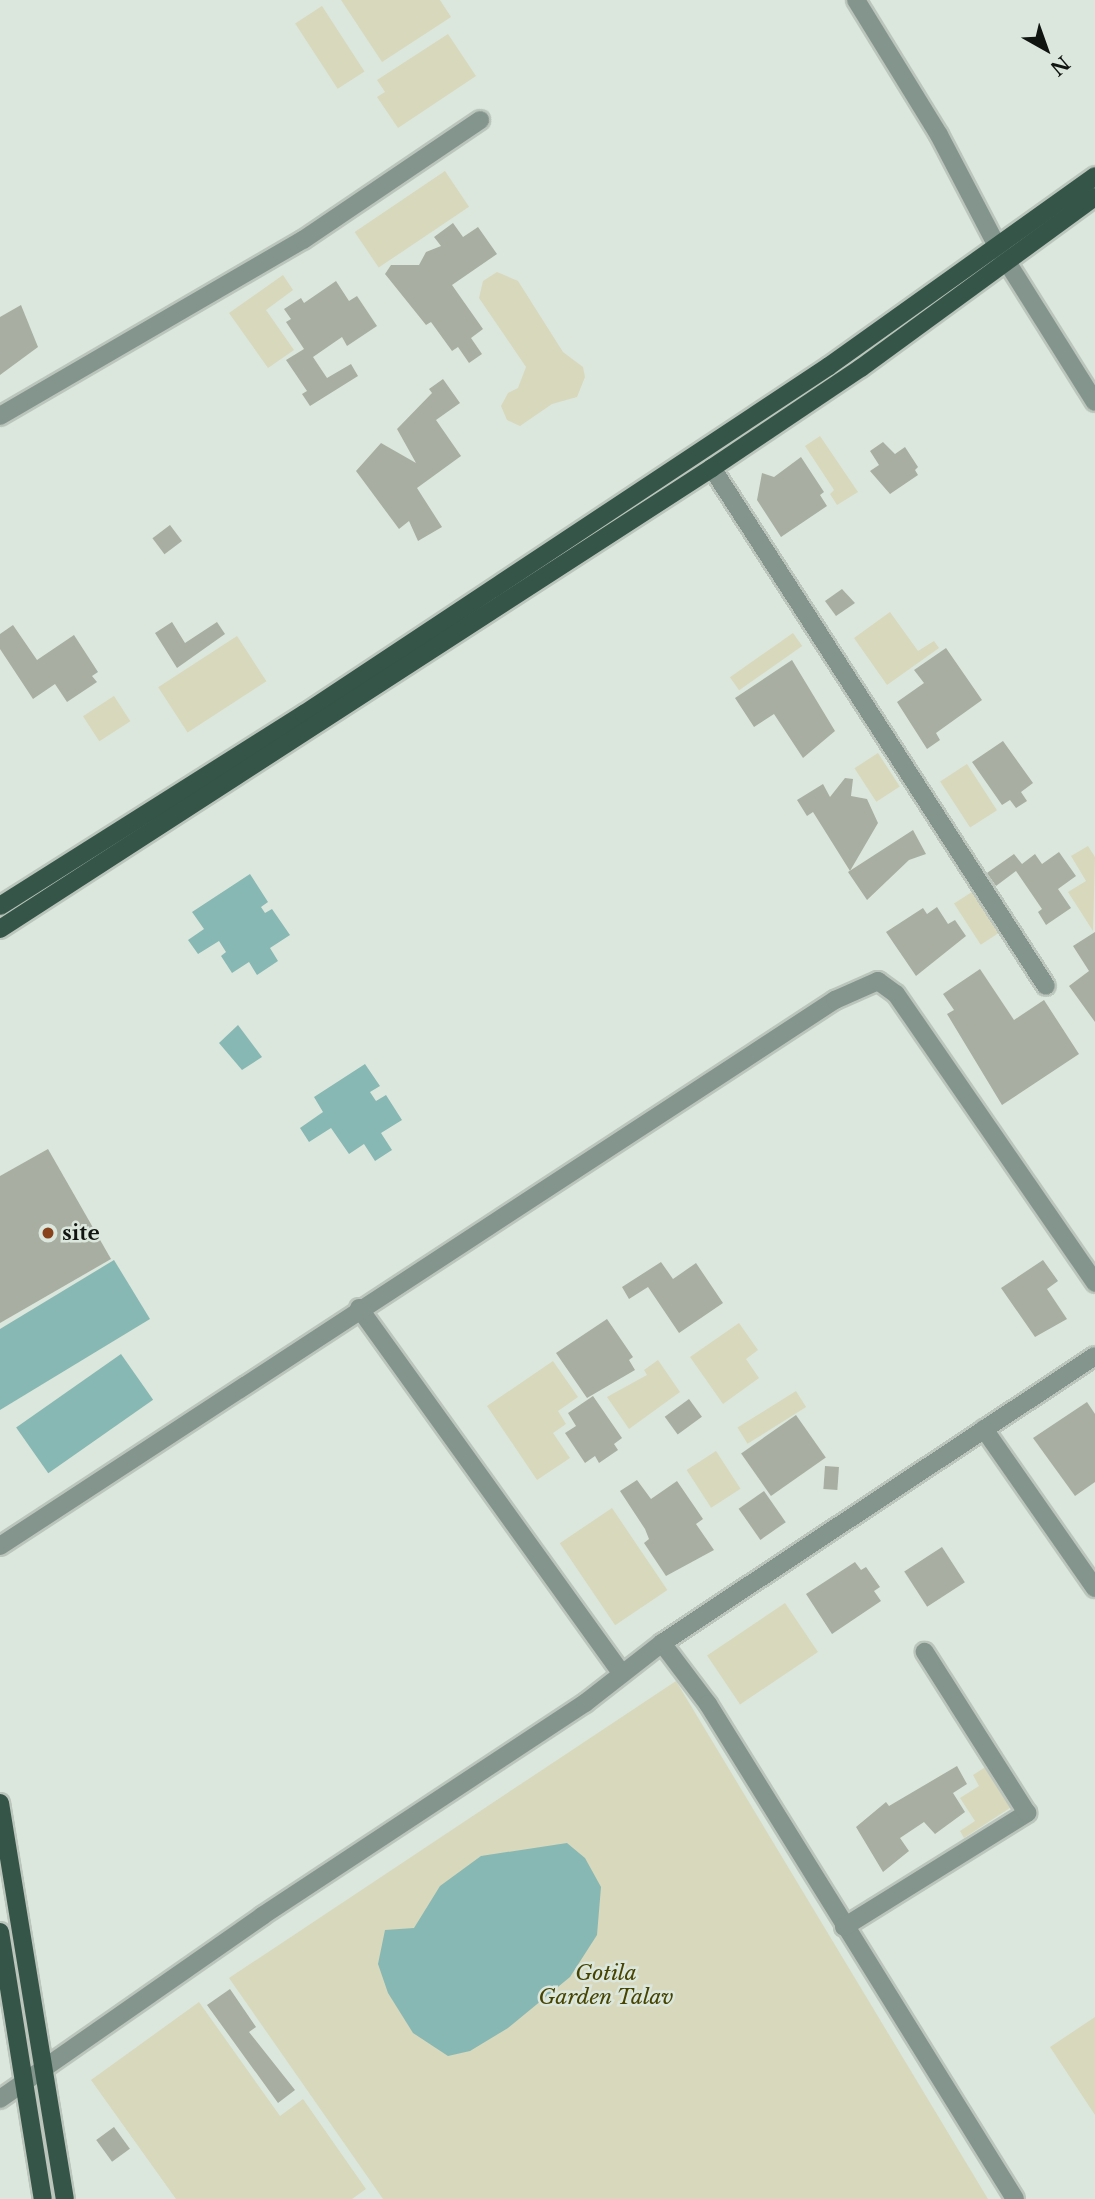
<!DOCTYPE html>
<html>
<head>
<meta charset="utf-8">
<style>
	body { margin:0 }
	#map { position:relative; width:1095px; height:2199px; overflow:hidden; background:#dbe7dc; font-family:"Libre Baskerville",serif }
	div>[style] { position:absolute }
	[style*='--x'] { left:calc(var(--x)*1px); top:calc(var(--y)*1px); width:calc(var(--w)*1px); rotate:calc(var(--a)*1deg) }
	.green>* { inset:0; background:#d8d8bc; transform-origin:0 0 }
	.water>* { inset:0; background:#88b8b3; transform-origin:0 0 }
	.building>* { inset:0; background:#a8aea1; transform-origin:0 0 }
	.roads { filter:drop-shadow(2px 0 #bbc5bc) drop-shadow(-2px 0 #bbc5bc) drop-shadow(0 2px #bbc5bc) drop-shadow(0 -2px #bbc5bc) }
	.minor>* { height:18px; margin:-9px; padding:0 9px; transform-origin:9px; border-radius:9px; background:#83958d }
	.major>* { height:18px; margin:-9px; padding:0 9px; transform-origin:9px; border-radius:9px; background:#345548 }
	.dots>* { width:19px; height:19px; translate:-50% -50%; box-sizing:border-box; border:4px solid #dbe7dc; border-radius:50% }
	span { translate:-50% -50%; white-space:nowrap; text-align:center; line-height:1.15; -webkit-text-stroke:5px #dbe7dc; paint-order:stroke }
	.poi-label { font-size:21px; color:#111512; font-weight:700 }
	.left { translate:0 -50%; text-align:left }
	.park-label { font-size:21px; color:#474400; font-style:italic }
	.north { position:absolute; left:1011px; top:14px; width:70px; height:70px; -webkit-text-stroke:5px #dbe7dc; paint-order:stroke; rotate:140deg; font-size:19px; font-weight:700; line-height:28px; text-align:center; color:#111512 }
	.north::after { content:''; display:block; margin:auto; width:24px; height:32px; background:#111512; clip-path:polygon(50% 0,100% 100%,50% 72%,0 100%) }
</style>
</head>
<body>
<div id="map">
	<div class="green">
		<i style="clip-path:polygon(341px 0,440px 0,451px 17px,382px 62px)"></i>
		<i style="left:322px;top:6px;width:78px;height:32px;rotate:57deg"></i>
		<i style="clip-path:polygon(448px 34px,476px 76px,398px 128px,377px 97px,385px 92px,377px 80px)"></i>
		<i style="left:445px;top:171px;width:43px;height:109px;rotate:56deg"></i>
		<i style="clip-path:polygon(497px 272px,518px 281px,563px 352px,583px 367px,585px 377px,577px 397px,552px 404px,520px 426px,507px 420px,501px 406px,508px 393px,518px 388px,526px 367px,479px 298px,483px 281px)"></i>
		<i style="clip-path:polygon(283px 275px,293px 290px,266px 310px,294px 350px,268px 368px,229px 313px)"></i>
		<i style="clip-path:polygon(820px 436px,858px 492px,837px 505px,830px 494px,834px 490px,805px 446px)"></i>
		<i style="clip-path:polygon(890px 612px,918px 651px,934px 641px,939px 648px,887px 685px,854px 638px)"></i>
		<i style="left:793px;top:633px;width:16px;height:77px;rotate:55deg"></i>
		<i style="left:237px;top:636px;width:54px;height:94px;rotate:57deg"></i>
		<i style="left:114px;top:696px;width:30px;height:37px;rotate:57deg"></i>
		<i style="left:878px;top:753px;width:40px;height:28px;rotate:57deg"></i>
		<i style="left:967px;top:764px;width:55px;height:32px;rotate:57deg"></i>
		<i style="clip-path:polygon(1088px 846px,1095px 857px,1093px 931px,1068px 892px,1086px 881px,1071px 856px)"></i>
		<i style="left:975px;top:890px;width:49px;height:25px;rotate:57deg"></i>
		<i style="clip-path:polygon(739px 1323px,758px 1350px,746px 1359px,759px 1378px,723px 1404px,690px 1357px)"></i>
		<i style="clip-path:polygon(658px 1360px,680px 1392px,629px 1429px,607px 1397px,647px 1375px,644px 1370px)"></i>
		<i style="clip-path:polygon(553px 1361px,578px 1397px,558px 1411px,566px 1424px,553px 1433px,570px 1458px,537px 1480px,487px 1406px)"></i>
		<i style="left:796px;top:1391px;width:19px;height:69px;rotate:58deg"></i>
		<i style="left:716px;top:1451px;width:45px;height:35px;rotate:57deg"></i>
		<i style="left:612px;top:1508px;width:99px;height:63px;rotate:56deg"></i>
		<i style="left:785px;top:1603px;width:59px;height:94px;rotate:56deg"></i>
		<i style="clip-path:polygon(676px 1681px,988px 2199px,383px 2199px,229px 1978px)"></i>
		<i style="clip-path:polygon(987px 1766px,1013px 1806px,964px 1838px,960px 1831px,975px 1821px,960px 1798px,979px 1786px,973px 1775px)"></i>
		<i style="clip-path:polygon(199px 2002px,280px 2116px,303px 2099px,366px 2189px,352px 2199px,176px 2199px,91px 2080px)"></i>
		<i style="clip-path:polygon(1095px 2017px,1095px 2115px,1050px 2047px)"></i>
	</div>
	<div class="water">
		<i style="clip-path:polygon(250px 874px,268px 902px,261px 907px,265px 913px,272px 909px,290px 935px,270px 948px,278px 961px,257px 975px,249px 962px,232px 973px,221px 956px,226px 952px,219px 941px,198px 954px,188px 940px,204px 929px,192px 912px)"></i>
		<i style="clip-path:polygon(238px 1025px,262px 1057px,242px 1070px,219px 1043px)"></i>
		<i style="clip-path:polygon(365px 1064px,380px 1086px,370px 1092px,376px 1101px,386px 1095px,402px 1120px,381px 1133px,392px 1150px,375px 1161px,364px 1144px,349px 1154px,331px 1128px,309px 1142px,300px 1128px,323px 1112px,314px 1097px)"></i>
		<i style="clip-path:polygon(114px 1260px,150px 1319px,0 1410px,0 1329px)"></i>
		<i style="left:121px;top:1354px;width:56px;height:128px;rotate:55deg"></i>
		<i style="clip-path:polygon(567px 1843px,585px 1858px,601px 1887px,597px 1935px,570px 1977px,508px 2028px,470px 2051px,448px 2056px,413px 2033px,388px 1993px,378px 1964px,385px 1930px,414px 1928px,440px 1886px,481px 1856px)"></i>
	</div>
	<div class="building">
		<i style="clip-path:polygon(453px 223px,463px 237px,478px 227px,497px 254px,452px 285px,483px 329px,471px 338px,482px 354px,469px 363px,458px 347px,452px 351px,431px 322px,426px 325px,385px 274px,391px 265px,419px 265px,426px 252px,441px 246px,434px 237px)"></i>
		<i style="clip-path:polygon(336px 281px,349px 301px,357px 296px,377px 326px,347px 346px,342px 337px,313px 357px,327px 378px,351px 364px,358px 376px,310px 406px,302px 394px,307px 391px,286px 360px,304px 349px,286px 322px,291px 319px,284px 309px,301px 298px,304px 303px)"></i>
		<i style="clip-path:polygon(21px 305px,38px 347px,0 375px,0 317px)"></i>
		<i style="clip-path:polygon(443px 379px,460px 403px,436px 420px,461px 456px,417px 488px,442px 527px,418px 541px,409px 521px,399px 529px,356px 471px,381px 443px,416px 463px,397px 429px,432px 393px,429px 389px)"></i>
		<i style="clip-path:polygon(883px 442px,895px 454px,905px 447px,918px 467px,915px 470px,918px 475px,890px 494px,870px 471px,879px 465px,870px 451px)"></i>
		<i style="clip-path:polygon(801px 457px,824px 492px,820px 495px,827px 506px,781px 537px,757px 500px,762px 473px,774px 477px)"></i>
		<i style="left:170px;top:525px;width:20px;height:22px;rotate:53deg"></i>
		<i style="clip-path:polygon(842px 589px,855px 603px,836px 616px,825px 601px)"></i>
		<i style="clip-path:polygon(172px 622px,185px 643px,217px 622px,225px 634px,177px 668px,155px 633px)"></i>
		<i style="clip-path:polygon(13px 625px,37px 660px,74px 635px,98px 672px,92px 676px,97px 682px,67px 702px,55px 684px,33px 699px,0 649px,0 634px)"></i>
		<i style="clip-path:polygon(946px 648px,982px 700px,936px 733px,940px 740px,927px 749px,897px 702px,924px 683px,914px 670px)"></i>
		<i style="clip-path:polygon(792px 660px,835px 731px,803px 758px,774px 714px,754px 727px,735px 698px)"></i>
		<i style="clip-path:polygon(1003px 741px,1033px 783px,1021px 792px,1027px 801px,1016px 808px,1010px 800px,1002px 805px,972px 762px)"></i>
		<i style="clip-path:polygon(845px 778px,853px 779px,851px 796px,867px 799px,878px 823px,850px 871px,813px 812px,807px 816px,797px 800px,823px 784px,830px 797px)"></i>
		<i style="clip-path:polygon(913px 830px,926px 854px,909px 860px,867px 900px,848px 872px)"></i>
		<i style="clip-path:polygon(1059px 852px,1076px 876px,1058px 889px,1071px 908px,1046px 925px,1038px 912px,1042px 909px,1016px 871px,996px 886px,987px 873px,1014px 854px,1022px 864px,1035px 854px,1042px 864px)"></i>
		<i style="clip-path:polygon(937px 907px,948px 924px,955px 920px,966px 936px,916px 976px,886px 932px,923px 908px,927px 914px)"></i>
		<i style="clip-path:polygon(1095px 932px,1095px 1022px,1069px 986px,1089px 971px,1073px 946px)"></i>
		<i style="clip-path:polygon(980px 969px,1014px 1020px,1044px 1000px,1079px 1054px,1002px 1105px,947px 1014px,954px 1010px,943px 994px)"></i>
		<i style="clip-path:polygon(48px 1149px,111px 1259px,0 1323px,0 1176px)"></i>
		<i style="clip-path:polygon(1043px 1260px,1058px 1281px,1047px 1289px,1067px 1319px,1035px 1337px,1001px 1288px)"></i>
		<i style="clip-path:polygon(661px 1262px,673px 1279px,696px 1263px,723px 1303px,679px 1333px,648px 1287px,629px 1299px,622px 1287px)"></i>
		<i style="clip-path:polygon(607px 1319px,633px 1357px,629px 1360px,635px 1370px,587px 1398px,556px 1353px)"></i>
		<i style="clip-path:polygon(593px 1396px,622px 1438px,614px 1444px,618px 1450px,599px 1463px,595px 1456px,585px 1463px,565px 1433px,576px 1426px,568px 1413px)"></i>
		<i style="left:689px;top:1399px;width:22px;height:30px;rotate:54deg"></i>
		<i style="clip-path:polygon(1087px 1402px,1095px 1414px,1095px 1482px,1075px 1496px,1033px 1438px)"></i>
		<i style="left:796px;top:1415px;width:52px;height:67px;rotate:55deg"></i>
		<i style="left:825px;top:1466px;width:14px;height:23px;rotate:4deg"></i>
		<i style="clip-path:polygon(637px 1480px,651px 1499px,677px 1481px,703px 1519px,696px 1524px,714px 1550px,666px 1576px,644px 1543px,649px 1539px,645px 1529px,620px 1491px)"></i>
		<i style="left:764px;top:1491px;width:38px;height:31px;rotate:55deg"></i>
		<i style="left:942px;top:1547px;width:42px;height:45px;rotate:57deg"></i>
		<i style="clip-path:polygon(855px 1562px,861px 1570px,866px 1567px,880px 1587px,874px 1591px,881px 1601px,832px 1634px,806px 1594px)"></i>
		<i style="clip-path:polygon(957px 1766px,967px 1784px,953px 1793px,965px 1812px,935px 1834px,924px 1822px,900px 1838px,909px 1851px,883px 1872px,856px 1827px,886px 1802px,889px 1806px)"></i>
		<i style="clip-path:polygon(230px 1989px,256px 2027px,249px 2032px,295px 2090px,278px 2103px,207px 2005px)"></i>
		<i style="left:114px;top:2127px;width:27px;height:22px;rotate:54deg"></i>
	</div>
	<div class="roads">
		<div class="minor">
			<i style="--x:856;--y:0;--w:158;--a:58.4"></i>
			<i style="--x:939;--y:135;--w:125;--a:62.4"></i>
			<i style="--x:997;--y:246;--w:184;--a:57.9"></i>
			<i style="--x:0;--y:416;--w:350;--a:-30.2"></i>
			<i style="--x:303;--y:240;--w:214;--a:-34.1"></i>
			<i style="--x:712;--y:468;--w:616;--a:57.19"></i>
			<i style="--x:359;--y:1308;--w:449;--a:54.3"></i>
			<i style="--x:984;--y:1429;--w:194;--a:55.1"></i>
			<i style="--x:0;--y:1546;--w:998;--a:-33.18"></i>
			<i style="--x:835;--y:1000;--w:47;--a:-23.8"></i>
			<i style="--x:878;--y:981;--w:22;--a:36"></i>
			<i style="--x:896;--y:994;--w:351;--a:55.4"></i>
			<i style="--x:662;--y:1643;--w:76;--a:53"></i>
			<i style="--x:708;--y:1704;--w:582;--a:58.19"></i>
			<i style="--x:844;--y:1927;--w:216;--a:-31.9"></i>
			<i style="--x:1027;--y:1813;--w:191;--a:-122.4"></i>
			<i style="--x:0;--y:2099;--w:320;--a:-34.9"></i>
			<i style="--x:262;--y:1916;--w:387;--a:-33.4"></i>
			<i style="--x:585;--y:1703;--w:98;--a:-37.9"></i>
			<i style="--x:662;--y:1643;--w:519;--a:-33.54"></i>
		</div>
		<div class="major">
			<i style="--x:0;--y:906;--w:360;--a:-32.3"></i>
			<i style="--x:304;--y:714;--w:630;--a:-33.54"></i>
			<i style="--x:829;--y:366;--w:327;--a:-35.5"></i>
			<i style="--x:0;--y:929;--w:848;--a:-32.92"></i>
			<i style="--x:712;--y:468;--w:179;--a:-33.9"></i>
			<i style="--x:861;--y:368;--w:290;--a:-36.2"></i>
			<i style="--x:0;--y:1803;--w:401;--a:80.7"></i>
			<i style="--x:0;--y:1932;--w:270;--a:80.9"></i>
		</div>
	</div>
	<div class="dots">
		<i style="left:48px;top:1233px;background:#88421c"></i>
	</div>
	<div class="poi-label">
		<span class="left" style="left:62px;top:1233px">site</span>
	</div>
	<div class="park-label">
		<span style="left:606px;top:1985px">Gotila<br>Garden Talav</span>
	</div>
	<div class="north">N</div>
</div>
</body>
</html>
